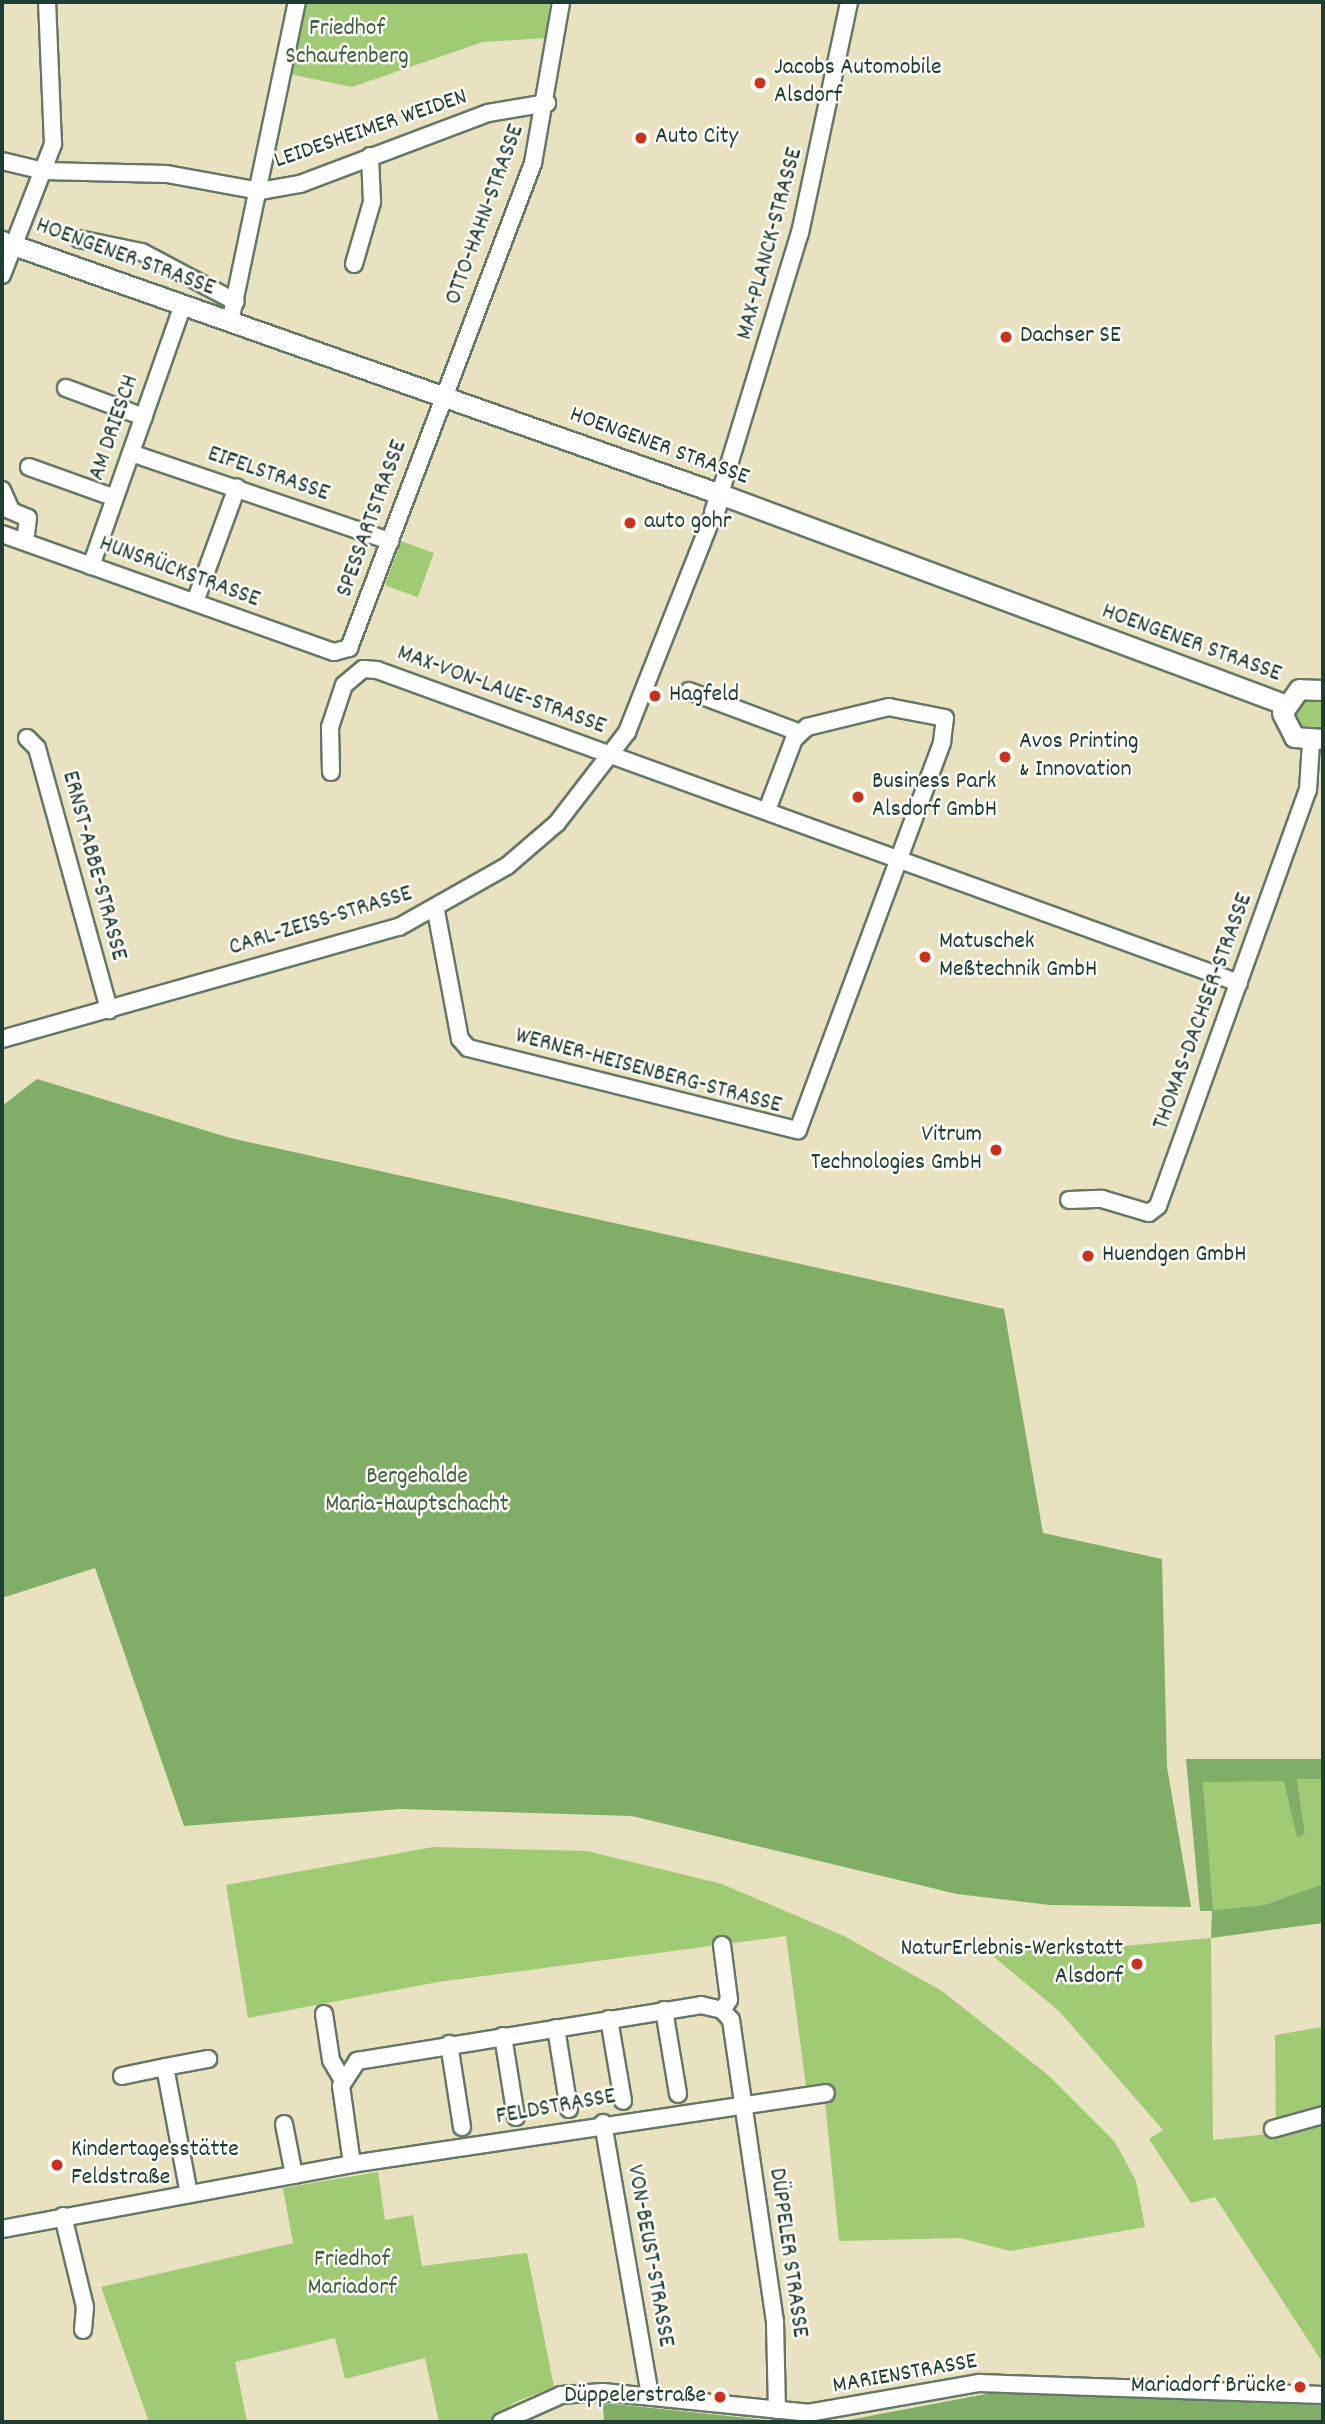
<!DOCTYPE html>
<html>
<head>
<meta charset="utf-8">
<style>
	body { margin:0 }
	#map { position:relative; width:1325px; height:2424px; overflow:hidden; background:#e8e2c0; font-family:Dekko,sans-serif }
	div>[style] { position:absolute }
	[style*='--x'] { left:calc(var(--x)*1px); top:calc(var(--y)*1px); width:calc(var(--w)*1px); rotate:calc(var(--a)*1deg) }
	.green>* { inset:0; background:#a1ca75; transform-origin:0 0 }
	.round { border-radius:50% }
	.forest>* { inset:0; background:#80ae66 }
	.roads { filter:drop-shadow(2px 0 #657765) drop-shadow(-2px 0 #657765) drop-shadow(0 2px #657765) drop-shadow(0 -2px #657765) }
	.minor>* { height:16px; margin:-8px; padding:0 8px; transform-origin:8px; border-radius:8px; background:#fff }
	.major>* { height:19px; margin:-9.5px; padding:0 9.5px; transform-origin:9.5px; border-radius:9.5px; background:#fff }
	.dots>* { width:19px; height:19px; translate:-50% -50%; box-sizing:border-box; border:4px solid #fdfcf7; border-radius:50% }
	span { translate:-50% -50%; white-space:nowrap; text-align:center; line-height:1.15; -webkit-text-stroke:5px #fdfcf7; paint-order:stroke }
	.park-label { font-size:24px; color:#406044 }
	.poi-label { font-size:24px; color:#1f3d34 }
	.left { translate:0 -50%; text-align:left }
	.right { translate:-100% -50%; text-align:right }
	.street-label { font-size:24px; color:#1f3d34 }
	.frame { position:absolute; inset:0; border:4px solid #1f3d34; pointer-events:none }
</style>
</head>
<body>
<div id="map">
	<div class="green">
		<i style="clip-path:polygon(302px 2px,550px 2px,545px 38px,483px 42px,352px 87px,289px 74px)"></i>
		<i style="left:401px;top:541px;width:35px;height:47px;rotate:20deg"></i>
		<i class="round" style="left:1291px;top:696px;width:36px;height:36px"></i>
		<i style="clip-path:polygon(1297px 1779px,1323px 1779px,1323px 1884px,1264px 1905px,1212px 1910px,1203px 1781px,1285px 1781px,1297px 1838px,1305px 1834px)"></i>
		<i style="clip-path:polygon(433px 1847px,587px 1851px,722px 1884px,844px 1936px,942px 1991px,1048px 2075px,1115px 2142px,1136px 2181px,1145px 2227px,1010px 2251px,960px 2238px,839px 2241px,824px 2091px,807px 2093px,786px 1936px,438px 1982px,248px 2018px,226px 1885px)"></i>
		<i style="clip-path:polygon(1211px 1938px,1213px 2140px,1276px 2133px,1275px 2035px,1323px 2027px,1323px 2363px,1215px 2197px,1191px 2203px,1149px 2139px,1163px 2130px,1059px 2011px,982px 1947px,1068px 1951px)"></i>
		<i style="clip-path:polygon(378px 2172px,385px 2220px,413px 2215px,422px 2266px,527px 2253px,554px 2387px,513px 2403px,488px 2422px,439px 2422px,425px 2358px,345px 2379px,335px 2338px,235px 2362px,247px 2422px,149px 2422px,101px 2287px,293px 2243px,283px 2188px)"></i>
	</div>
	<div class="forest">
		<i style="clip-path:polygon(37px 1079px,230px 1138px,1004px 1309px,1043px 1533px,1162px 1559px,1167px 1767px,1191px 1907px,1050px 1905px,957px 1894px,632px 1816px,400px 1809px,184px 1826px,95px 1568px,2px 1598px,2px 1106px)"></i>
		<i style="clip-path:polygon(1186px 1759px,1323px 1759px,1323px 1779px,1297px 1779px,1305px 1834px,1297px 1838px,1284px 1781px,1203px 1782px,1213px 1910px,1264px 1905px,1323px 1884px,1323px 1923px,1211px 1938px,1212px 1911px,1200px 1911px)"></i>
		<i style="clip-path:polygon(991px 2393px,1316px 2403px,1323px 2404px,1323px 2422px,838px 2422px)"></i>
		<i style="clip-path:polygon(603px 2403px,604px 2403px,786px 2422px,604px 2422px)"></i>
	</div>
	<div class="roads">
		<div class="minor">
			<i style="--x:2;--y:161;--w:43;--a:13.4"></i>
			<i style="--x:44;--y:171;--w:123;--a:1.4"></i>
			<i style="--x:167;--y:174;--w:95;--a:10.4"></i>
			<i style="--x:260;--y:191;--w:41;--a:-9.9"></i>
			<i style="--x:300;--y:184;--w:201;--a:-20.7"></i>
			<i style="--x:488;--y:113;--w:60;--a:-9.6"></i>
			<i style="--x:79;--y:239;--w:64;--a:11.7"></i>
			<i style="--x:142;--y:252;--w:106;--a:28"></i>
			<i style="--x:354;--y:264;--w:65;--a:-73.8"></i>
			<i style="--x:372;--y:202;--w:46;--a:-92.5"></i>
			<i style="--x:2;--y:275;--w:141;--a:-68.7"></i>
			<i style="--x:53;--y:144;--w:142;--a:-92.4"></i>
			<i style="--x:230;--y:322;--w:327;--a:-78.2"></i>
			<i style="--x:66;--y:388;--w:83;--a:20.4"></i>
			<i style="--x:131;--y:453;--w:274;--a:18.8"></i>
			<i style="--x:29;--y:467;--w:91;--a:19.8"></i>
			<i style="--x:2;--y:490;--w:22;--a:66"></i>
			<i style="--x:720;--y:494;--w:273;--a:-73"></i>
			<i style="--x:800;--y:233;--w:236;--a:-78"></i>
			<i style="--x:2;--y:507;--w:28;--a:23"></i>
			<i style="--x:28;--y:518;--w:24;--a:97"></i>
			<i style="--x:2;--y:534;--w:352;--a:19.6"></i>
			<i style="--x:334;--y:652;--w:16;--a:-15"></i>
			<i style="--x:349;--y:648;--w:519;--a:-69.22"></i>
			<i style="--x:533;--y:163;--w:163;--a:-80.1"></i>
			<i style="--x:91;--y:566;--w:277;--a:-70.6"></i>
			<i style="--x:195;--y:602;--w:122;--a:-69.9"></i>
			<i style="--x:689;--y:691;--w:116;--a:20.6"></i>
			<i style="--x:27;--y:738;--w:14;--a:45"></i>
			<i style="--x:37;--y:748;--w:272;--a:74.6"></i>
			<i style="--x:331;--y:772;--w:45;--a:-91.3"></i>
			<i style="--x:330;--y:727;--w:44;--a:-71.6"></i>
			<i style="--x:344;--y:685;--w:25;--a:-40"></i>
			<i style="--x:363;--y:669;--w:14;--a:4"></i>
			<i style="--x:377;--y:670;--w:917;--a:19.96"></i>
			<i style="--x:436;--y:911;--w:130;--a:79.4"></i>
			<i style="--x:460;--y:1039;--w:12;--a:48"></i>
			<i style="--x:468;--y:1048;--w:340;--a:14"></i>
			<i style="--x:798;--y:1130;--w:414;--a:-69.6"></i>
			<i style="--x:942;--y:742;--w:24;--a:-83"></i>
			<i style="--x:945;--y:718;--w:57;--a:-168.9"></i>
			<i style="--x:889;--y:707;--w:84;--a:166.3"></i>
			<i style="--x:807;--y:727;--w:18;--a:137"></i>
			<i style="--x:794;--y:739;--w:76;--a:110.8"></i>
			<i style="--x:2;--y:1039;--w:412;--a:-15.8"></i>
			<i style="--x:399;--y:927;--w:124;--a:-29.5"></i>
			<i style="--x:507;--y:866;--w:66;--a:-40.7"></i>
			<i style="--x:557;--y:823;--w:115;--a:-52.4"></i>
			<i style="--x:627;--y:732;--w:237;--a:-68.4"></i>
			<i style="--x:1069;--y:1200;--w:33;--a:-2"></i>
			<i style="--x:1102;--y:1199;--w:49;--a:16.6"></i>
			<i style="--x:1149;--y:1213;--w:11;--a:-38"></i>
			<i style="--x:1158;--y:1206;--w:442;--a:-70.2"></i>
			<i style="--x:1308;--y:790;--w:48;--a:-86.4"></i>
			<i style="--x:722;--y:1945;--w:55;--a:82.7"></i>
			<i style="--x:729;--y:2000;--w:12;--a:125"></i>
			<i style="--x:664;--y:2010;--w:85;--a:80.5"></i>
			<i style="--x:324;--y:2014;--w:47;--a:81.3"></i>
			<i style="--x:331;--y:2060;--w:22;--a:60"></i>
			<i style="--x:609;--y:2019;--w:83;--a:80.3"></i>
			<i style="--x:556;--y:2028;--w:82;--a:80.9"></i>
			<i style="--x:503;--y:2036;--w:82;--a:80.9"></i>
			<i style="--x:449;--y:2044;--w:84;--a:81.1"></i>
			<i style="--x:122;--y:2076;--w:44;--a:-11.8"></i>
			<i style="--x:603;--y:2123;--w:277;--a:80.2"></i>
			<i style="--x:284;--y:2124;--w:52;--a:78.9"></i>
			<i style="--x:1273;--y:2129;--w:52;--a:-15.6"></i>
			<i style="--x:352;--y:2164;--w:79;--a:-98"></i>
			<i style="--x:341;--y:2086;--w:30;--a:-57"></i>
			<i style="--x:357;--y:2061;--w:349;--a:-9.2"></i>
			<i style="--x:701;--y:2005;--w:22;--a:13"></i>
			<i style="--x:722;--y:2010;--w:13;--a:48"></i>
			<i style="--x:731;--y:2020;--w:305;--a:81.7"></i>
			<i style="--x:775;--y:2322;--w:88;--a:88.7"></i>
			<i style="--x:189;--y:2194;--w:129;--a:-100.7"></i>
			<i style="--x:165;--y:2067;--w:44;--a:-10.5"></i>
			<i style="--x:63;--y:2216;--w:94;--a:76.4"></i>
			<i style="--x:85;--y:2307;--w:23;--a:95"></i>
			<i style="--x:2;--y:2229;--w:356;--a:-10.5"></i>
			<i style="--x:352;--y:2164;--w:479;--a:-8.5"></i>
			<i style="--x:501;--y:2422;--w:66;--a:-24.2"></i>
			<i style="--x:561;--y:2395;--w:42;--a:-4.1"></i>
			<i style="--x:603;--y:2392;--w:206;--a:5.8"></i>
			<i style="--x:808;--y:2413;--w:174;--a:-10"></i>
			<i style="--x:979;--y:2383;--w:344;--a:2"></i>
		</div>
		<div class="major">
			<i style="--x:2;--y:241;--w:761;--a:19.41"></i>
			<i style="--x:720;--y:494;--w:602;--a:20.42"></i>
			<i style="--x:714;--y:512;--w:19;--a:-72"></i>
			<i style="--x:1323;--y:690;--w:24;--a:-178"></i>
			<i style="--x:1299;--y:689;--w:29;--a:125"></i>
			<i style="--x:1282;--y:713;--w:27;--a:63"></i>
			<i style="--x:1294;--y:737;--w:29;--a:4"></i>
		</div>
	</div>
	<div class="dots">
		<i style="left:760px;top:83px;background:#c8321e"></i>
		<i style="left:641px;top:138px;background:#c8321e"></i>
		<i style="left:1006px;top:337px;background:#c8321e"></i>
		<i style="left:630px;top:523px;background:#c8321e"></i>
		<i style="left:655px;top:696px;background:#c8321e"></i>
		<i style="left:1005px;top:757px;background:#c8321e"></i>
		<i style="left:858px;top:797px;background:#c8321e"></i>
		<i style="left:925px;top:957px;background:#c8321e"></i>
		<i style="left:996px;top:1150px;background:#c8321e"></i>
		<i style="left:1088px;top:1256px;background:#c8321e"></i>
		<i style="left:1137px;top:1964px;background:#c8321e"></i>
		<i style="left:57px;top:2165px;background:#c8321e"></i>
		<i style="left:1300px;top:2387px;background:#c8321e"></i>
		<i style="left:720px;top:2397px;background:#c8321e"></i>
	</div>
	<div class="park-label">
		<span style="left:347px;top:44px">Friedhof<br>Schaufenberg</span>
		<span style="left:417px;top:1492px">Bergehalde<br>Maria-Hauptschacht</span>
		<span style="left:352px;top:2275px">Friedhof<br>Mariadorf</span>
	</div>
	<div class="poi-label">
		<span class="left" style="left:774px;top:83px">Jacobs Automobile<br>Alsdorf</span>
		<span class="left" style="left:655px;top:138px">Auto City</span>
		<span class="left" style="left:1020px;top:337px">Dachser SE</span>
		<span class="left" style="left:644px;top:523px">auto gohr</span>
		<span class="left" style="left:669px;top:696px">Hagfeld</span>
		<span class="left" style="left:1019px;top:757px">Avos Printing<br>&amp; Innovation</span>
		<span class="left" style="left:872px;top:797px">Business Park<br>Alsdorf GmbH</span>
		<span class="left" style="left:939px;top:957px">Matuschek<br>Meßtechnik GmbH</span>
		<span class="right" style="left:982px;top:1150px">Vitrum<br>Technologies GmbH</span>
		<span class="left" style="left:1102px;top:1256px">Huendgen GmbH</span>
		<span class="right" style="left:1123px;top:1964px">NaturErlebnis-Werkstatt<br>Alsdorf</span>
		<span class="left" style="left:71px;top:2165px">Kindertagesstätte<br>Feldstraße</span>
		<span class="right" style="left:1286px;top:2387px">Mariadorf Brücke</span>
		<span class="right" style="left:706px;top:2397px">Düppelerstraße</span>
	</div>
	<div class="street-label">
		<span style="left:371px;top:130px;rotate:-19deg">LEIDESHEIMER WEIDEN</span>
		<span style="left:486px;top:215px;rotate:-70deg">OTTO-HAHN-STRASSE</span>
		<span style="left:771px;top:244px;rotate:-75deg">MAX-PLANCK-STRASSE</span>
		<span style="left:125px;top:258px;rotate:20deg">HOENGENER STRASSE</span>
		<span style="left:115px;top:428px;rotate:-71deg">AM DRIESCH</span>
		<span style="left:659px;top:447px;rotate:20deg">HOENGENER STRASSE</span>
		<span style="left:268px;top:475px;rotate:19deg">EIFELSTRASSE</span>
		<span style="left:373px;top:519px;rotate:-70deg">SPESSARTSTRASSE</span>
		<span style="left:179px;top:573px;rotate:20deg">HUNSRÜCKSTRASSE</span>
		<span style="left:1191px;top:644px;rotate:20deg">HOENGENER STRASSE</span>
		<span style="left:501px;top:691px;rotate:20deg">MAX-VON-LAUE-STRASSE</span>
		<span style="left:93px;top:866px;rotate:75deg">ERNST-ABBE-STRASSE</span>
		<span style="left:321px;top:922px;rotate:-17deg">CARL-ZEISS-STRASSE</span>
		<span style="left:1204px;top:1012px;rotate:-70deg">THOMAS-DACHSER-STRASSE</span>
		<span style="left:648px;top:1072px;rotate:15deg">WERNER-HEISENBERG-STRASSE</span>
		<span style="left:556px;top:2108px;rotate:-10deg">FELDSTRASSE</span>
		<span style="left:787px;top:2253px;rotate:82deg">DÜPPELER STRASSE</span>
		<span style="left:649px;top:2256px;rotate:80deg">VON-BEUST-STRASSE</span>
		<span style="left:905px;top:2375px;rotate:-10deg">MARIENSTRASSE</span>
	</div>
	<div class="frame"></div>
</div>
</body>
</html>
